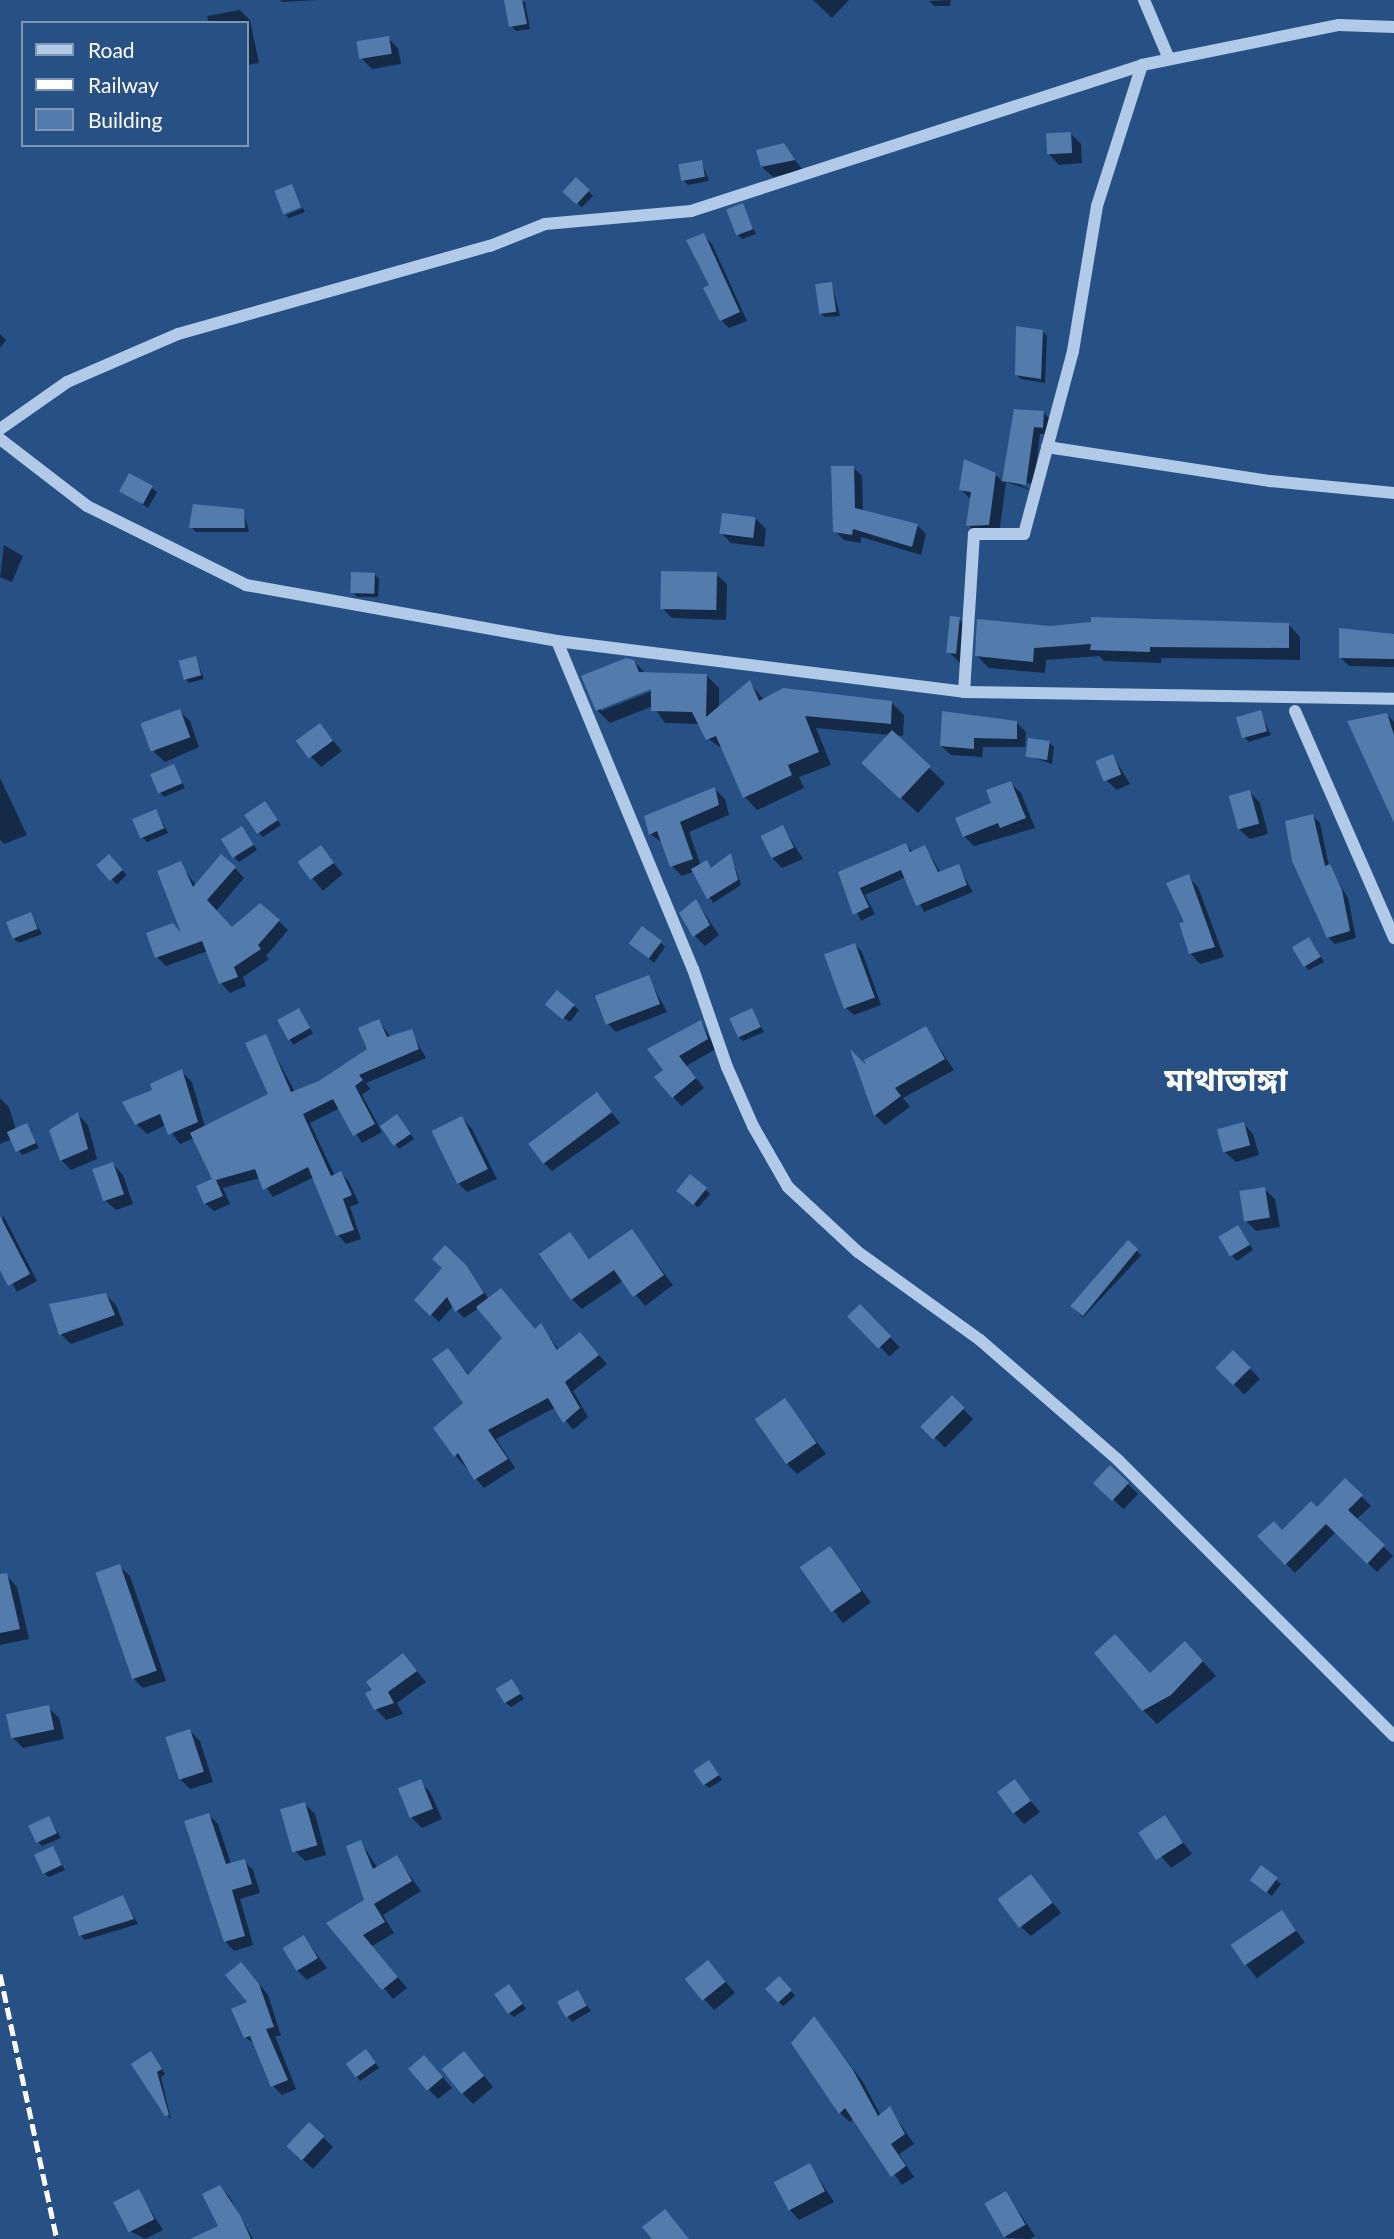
<!DOCTYPE html>
<html>
<head>
<meta charset="utf-8">
<style>
	body { margin:0 }
	#map { position:relative; width:1394px; height:2239px; overflow:hidden; background:#275084; font-family:Lato,"Noto Sans Bengali",sans-serif }
	div>[style] { position:absolute }
	[style*='--x'] { left:calc(var(--x)*1px); top:calc(var(--y)*1px); width:calc(var(--w)*1px); rotate:calc(var(--a)*1deg) }
	.shadow>* { inset:0; background:#0007; transform-origin:0 0 }
	.building>* { inset:0; background:#537cad; transform-origin:0 0 }
	.minor>* { height:12px; margin:-6px; padding:0 6px; transform-origin:6px; border-radius:6px; background:#b0cae7 }
	.rail>* { height:5px; margin-top:-2.5px; transform-origin:0; background:repeating-linear-gradient(90deg,#fff 0 12px,transparent 0 17px) }
	span { translate:-50% -50%; white-space:nowrap; text-align:center; line-height:1.15; -webkit-text-stroke:5px #275084; paint-order:stroke }
	.district-label { font-size:32px; color:#fff; font-weight:700 }
	.legend { position:absolute; left:21px; top:21px; width:228px; height:126px; box-sizing:border-box; background:#275084; border:2px solid #7d96b5; margin:0; padding:9px 12px; list-style:none; font-size:21px; color:#fff }
	.legend li { display:flex; align-items:center; gap:14px; height:35px }
	.legend b { width:35px; border:2px solid #7d96b5 }
</style>
</head>
<body>
<div id="map">
	<div class="shadow">
		<i style="clip-path:polygon(280px 0,317px 0,282px 2px)"></i>
		<i style="clip-path:polygon(506px 0,525px 2px,530px 29px,516px 31px,511px 26px)"></i>
		<i style="clip-path:polygon(813px 0,849px 0,832px 18px)"></i>
		<i style="clip-path:polygon(951px 0,950px 6px,934px 6px,929px 1px)"></i>
		<i style="clip-path:polygon(240px 10px,250px 20px,259px 63px,247px 65px,247px 23px,209px 23px,207px 16px)"></i>
		<i style="clip-path:polygon(388px 38px,398px 48px,401px 64px,372px 69px,362px 59px)"></i>
		<i style="clip-path:polygon(1070px 133px,1081px 144px,1082px 163px,1059px 165px,1049px 154px)"></i>
		<i style="clip-path:polygon(783px 145px,803px 170px,773px 177px,762px 167px)"></i>
		<i style="clip-path:polygon(701px 161px,709px 181px,688px 185px,683px 180px)"></i>
		<i style="left:576px;top:179px;width:24px;height:16px;rotate:45deg"></i>
		<i style="clip-path:polygon(742px 205px,756px 234px,742px 239px,738px 235px)"></i>
		<i style="clip-path:polygon(303px 208px,305px 212px,289px 218px,286px 215px)"></i>
		<i style="clip-path:polygon(703px 235px,712px 244px,747px 321px,729px 328px,721px 320px,711px 286px)"></i>
		<i style="clip-path:polygon(832px 284px,840px 316px,825px 317px,820px 313px)"></i>
		<i style="clip-path:polygon(1042px 331px,1047px 336px,1045px 383px,1021px 379px,1017px 375px)"></i>
		<i style="clip-path:polygon(0 334px,6px 340px,0 348px)"></i>
		<i style="clip-path:polygon(1015px 411px,1043px 412px,1050px 419px,1049px 434px,1040px 434px,1034px 484px,1010px 480px,1033px 491px,1006px 482px,999px 535px,978px 535px,968px 525px,971px 500px,961px 489px,995px 474px,1004px 483px)"></i>
		<i style="clip-path:polygon(853px 467px,862px 476px,863px 512px,917px 525px,926px 534px,921px 555px,861px 537px,861px 543px,844px 540px,835px 531px)"></i>
		<i style="clip-path:polygon(152px 488px,157px 492px,148px 508px,121px 490px)"></i>
		<i style="clip-path:polygon(243px 510px,249px 532px,196px 532px,191px 527px)"></i>
		<i style="clip-path:polygon(755px 518px,766px 529px,764px 547px,731px 543px,721px 533px)"></i>
		<i style="clip-path:polygon(4px 545px,23px 556px,12px 582px,0 577px)"></i>
		<i style="clip-path:polygon(374px 574px,379px 579px,378px 597px,357px 597px,353px 592px)"></i>
		<i style="clip-path:polygon(716px 574px,727px 584px,726px 620px,672px 618px,662px 608px)"></i>
		<i style="clip-path:polygon(959px 619px,969px 629px,960px 663px,950px 653px)"></i>
		<i style="clip-path:polygon(1288px 624px,1300px 637px,1300px 660px,1161px 658px,1161px 663px,1104px 661px,1099px 656px,1046px 660px,1045px 673px,989px 668px,977px 656px,1050px 628px)"></i>
		<i style="clip-path:polygon(1394px 637px,1394px 667px,1349px 666px,1341px 658px)"></i>
		<i style="clip-path:polygon(196px 658px,204px 679px,189px 683px,185px 678px)"></i>
		<i style="clip-path:polygon(evenodd,634px 661px,646px 674px,707px 676px,719px 688px,719px 708px,750px 683px,764px 700px,891px 702px,904px 715px,903px 736px,894px 735px,945px 783px,918px 813px,880px 779px,890px 735px,816px 728px,831px 765px,799px 777px,804px 788px,757px 810px,745px 797px,724px 750px,707px 738px,700px 724px,665px 723px,653px 706px,610px 723px,597px 710px,634px 661px,659px 685px,660px 688px,601px 711px,601px 707px,659px 685px)"></i>
		<i style="clip-path:polygon(179px 711px,190px 721px,199px 747px,165px 762px,154px 752px)"></i>
		<i style="clip-path:polygon(1260px 712px,1271px 735px,1249px 742px,1244px 737px)"></i>
		<i style="clip-path:polygon(1387px 715px,1394px 722px,1394px 819px)"></i>
		<i style="clip-path:polygon(1016px 722px,1026px 732px,1025px 747px,983px 747px,982px 757px,951px 755px,941px 746px)"></i>
		<i style="clip-path:polygon(319px 725px,342px 751px,321px 767px,311px 757px)"></i>
		<i style="clip-path:polygon(1049px 742px,1054px 747px,1052px 764px,1028px 756px)"></i>
		<i style="clip-path:polygon(1113px 756px,1130px 784px,1117px 790px,1106px 780px)"></i>
		<i style="clip-path:polygon(173px 766px,185px 788px,164px 797px,160px 792px)"></i>
		<i style="clip-path:polygon(0 778px,27px 835px,4px 844px,0 840px)"></i>
		<i style="clip-path:polygon(1011px 783px,1021px 793px,1035px 828px,974px 846px,964px 836px)"></i>
		<i style="clip-path:polygon(715px 789px,725px 799px,729px 815px,689px 832px,701px 866px,706px 863px,712px 869px,731px 855px,741px 885px,713px 903px,695px 871px,682px 876px,672px 866px,663px 843px,650px 834px)"></i>
		<i style="clip-path:polygon(1250px 792px,1260px 803px,1268px 834px,1250px 839px,1239px 829px)"></i>
		<i style="clip-path:polygon(269px 808px,281px 825px,263px 837px,259px 833px)"></i>
		<i style="clip-path:polygon(156px 811px,168px 833px,147px 842px,142px 837px)"></i>
		<i style="clip-path:polygon(1313px 816px,1320px 823px,1329px 866px,1348px 898px,1356px 938px,1335px 944px,1328px 937px)"></i>
		<i style="clip-path:polygon(783px 827px,803px 859px,782px 868px,772px 858px)"></i>
		<i style="clip-path:polygon(246px 833px,257px 850px,239px 862px,235px 858px)"></i>
		<i style="clip-path:polygon(906px 845px,913px 852px,925px 847px,941px 873px,958px 866px,973px 892px,924px 912px,906px 877px,865px 895px,875px 914px,861px 921px,840px 873px)"></i>
		<i style="left:321px;top:848px;width:34px;height:26px;rotate:50deg"></i>
		<i style="left:109px;top:857px;width:25px;height:14px;rotate:45deg"></i>
		<i style="clip-path:polygon(180px 863px,196px 886px,235px 868px,244px 878px,216px 911px,232px 929px,279px 921px,288px 930px,266px 956px,269px 959px,243px 977px,246px 986px,230px 993px,221px 983px,208px 951px,166px 966px,157px 957px,186px 938px)"></i>
		<i style="clip-path:polygon(1188px 877px,1198px 887px,1224px 957px,1200px 964px,1190px 953px)"></i>
		<i style="clip-path:polygon(696px 901px,719px 935px,705px 946px,695px 936px)"></i>
		<i style="clip-path:polygon(31px 914px,42px 934px,19px 943px,14px 939px)"></i>
		<i style="clip-path:polygon(661px 943px,665px 947px,654px 963px,631px 944px)"></i>
		<i style="clip-path:polygon(1313px 943px,1324px 962px,1309px 970px,1305px 966px)"></i>
		<i style="clip-path:polygon(855px 945px,862px 952px,881px 1005px,854px 1015px,846px 1008px)"></i>
		<i style="clip-path:polygon(648px 977px,667px 1012px,616px 1032px,608px 1024px)"></i>
		<i style="clip-path:polygon(574px 1006px,579px 1010px,570px 1022px,552px 1010px)"></i>
		<i style="left:299px;top:1010px;width:27px;height:23px;rotate:59deg"></i>
		<i style="clip-path:polygon(752px 1010px,764px 1032px,743px 1041px,738px 1037px)"></i>
		<i style="clip-path:polygon(379px 1021px,391px 1038px,411px 1031px,426px 1058px,366px 1083px,370px 1089px,362px 1095px,382px 1132px,362px 1143px,340px 1108px,310px 1123px,335px 1176px,341px 1173px,349px 1182px,359px 1203px,350px 1207px,361px 1239px,346px 1244px,338px 1235px,314px 1177px,273px 1197px,260px 1178px,223px 1188px,230px 1204px,214px 1211px,205px 1203px,214px 1180px,194px 1138px,180px 1144px,166px 1125px,147px 1134px,137px 1124px,154px 1091px,181px 1071px,192px 1082px,205px 1127px,270px 1095px,265px 1036px,295px 1092px,320px 1082px,369px 1049px)"></i>
		<i style="clip-path:polygon(701px 1022px,716px 1049px,686px 1066px,704px 1088px,682px 1106px,673px 1097px,665px 1070px)"></i>
		<i style="clip-path:polygon(926px 1028px,954px 1070px,903px 1098px,910px 1107px,885px 1125px,875px 1115px,871px 1072px)"></i>
		<i style="clip-path:polygon(597px 1094px,620px 1123px,552px 1171px,542px 1161px)"></i>
		<i style="clip-path:polygon(0 1098px,9px 1107px,16px 1130px,27px 1125px,39px 1148px,22px 1155px,12px 1139px,0 1144px)"></i>
		<i style="clip-path:polygon(78px 1115px,88px 1125px,97px 1159px,71px 1170px,61px 1160px)"></i>
		<i style="clip-path:polygon(462px 1118px,472px 1129px,497px 1179px,467px 1192px,457px 1182px)"></i>
		<i style="clip-path:polygon(401px 1121px,414px 1139px,399px 1149px,382px 1126px)"></i>
		<i style="clip-path:polygon(1243px 1123px,1253px 1134px,1259px 1155px,1236px 1162px,1225px 1152px)"></i>
		<i style="clip-path:polygon(113px 1164px,123px 1175px,133px 1204px,116px 1210px,105px 1200px)"></i>
		<i style="left:690px;top:1176px;width:27px;height:18px;rotate:42deg"></i>
		<i style="clip-path:polygon(1264px 1189px,1275px 1199px,1280px 1227px,1256px 1231px,1246px 1221px)"></i>
		<i style="clip-path:polygon(3px 1215px,37px 1281px,17px 1292px,0 1260px)"></i>
		<i style="clip-path:polygon(632px 1231px,673px 1285px,645px 1306px,624px 1280px,582px 1309px,572px 1299px,570px 1235px,591px 1260px)"></i>
		<i style="clip-path:polygon(1242px 1232px,1253px 1250px,1237px 1261px,1232px 1256px)"></i>
		<i style="left:1128px;top:1243px;width:18px;height:85px;rotate:43deg"></i>
		<i style="clip-path:polygon(465px 1266px,489px 1299px,536px 1331px,541px 1325px,559px 1350px,580px 1334px,607px 1364px,573px 1391px,588px 1417px,573px 1430px,556px 1407px,496px 1439px,515px 1468px,484px 1488px,455px 1455px,465px 1404px,448px 1350px,470px 1376px,504px 1338px,479px 1308px,464px 1318px,453px 1306px,439px 1322px,416px 1300px)"></i>
		<i style="clip-path:polygon(106px 1295px,116px 1305px,124px 1325px,71px 1344px,61px 1334px)"></i>
		<i style="left:860px;top:1306px;width:57px;height:14px;rotate:46deg"></i>
		<i style="left:1233px;top:1352px;width:38px;height:22px;rotate:45deg"></i>
		<i style="left:952px;top:1398px;width:30px;height:40px;rotate:45deg"></i>
		<i style="clip-path:polygon(785px 1400px,826px 1454px,797px 1474px,787px 1464px)"></i>
		<i style="left:1110px;top:1467px;width:39px;height:21px;rotate:44deg"></i>
		<i style="clip-path:polygon(1345px 1480px,1371px 1506px,1356px 1520px,1393px 1556px,1377px 1572px,1336px 1532px,1295px 1573px,1259px 1536px,1283px 1532px,1317px 1509px)"></i>
		<i style="left:830px;top:1548px;width:68px;height:35px;rotate:53deg"></i>
		<i style="clip-path:polygon(119px 1566px,130px 1576px,166px 1681px,143px 1688px,133px 1678px)"></i>
		<i style="clip-path:polygon(7px 1576px,17px 1587px,29px 1639px,0 1645px,0 1578px)"></i>
		<i style="clip-path:polygon(403px 1655px,426px 1682px,397px 1703px,403px 1714px,386px 1720px,376px 1709px,374px 1690px)"></i>
		<i style="clip-path:polygon(1199px 1657px,1216px 1676px,1157px 1724px,1143px 1710px,1151px 1675px)"></i>
		<i style="clip-path:polygon(511px 1681px,524px 1699px,511px 1707px,506px 1703px)"></i>
		<i style="clip-path:polygon(48px 1707px,59px 1718px,64px 1739px,23px 1748px,13px 1738px)"></i>
		<i style="clip-path:polygon(190px 1731px,200px 1741px,213px 1782px,190px 1789px,180px 1779px)"></i>
		<i style="clip-path:polygon(713px 1767px,722px 1780px,709px 1788px,704px 1784px)"></i>
		<i style="clip-path:polygon(420px 1782px,430px 1792px,442px 1819px,422px 1828px,412px 1818px)"></i>
		<i style="clip-path:polygon(1015px 1782px,1040px 1812px,1024px 1824px,1014px 1813px)"></i>
		<i style="clip-path:polygon(305px 1804px,315px 1814px,326px 1855px,305px 1861px,295px 1851px)"></i>
		<i style="clip-path:polygon(209px 1815px,218px 1824px,231px 1864px,244px 1861px,253px 1870px,260px 1893px,240px 1899px,253px 1945px,234px 1951px,225px 1941px)"></i>
		<i style="clip-path:polygon(49px 1818px,61px 1838px,42px 1846px,38px 1842px)"></i>
		<i style="clip-path:polygon(1165px 1818px,1192px 1854px,1171px 1868px,1141px 1832px)"></i>
		<i style="clip-path:polygon(361px 1842px,378px 1869px,397px 1858px,421px 1891px,383px 1915px,394px 1933px,372px 1946px,407px 1988px,393px 1999px,328px 1923px,366px 1901px)"></i>
		<i style="clip-path:polygon(53px 1848px,65px 1870px,49px 1877px,44px 1873px)"></i>
		<i style="clip-path:polygon(1261px 1868px,1281px 1884px,1272px 1896px,1257px 1884px)"></i>
		<i style="clip-path:polygon(1031px 1876px,1061px 1913px,1031px 1936px,1021px 1927px)"></i>
		<i style="clip-path:polygon(123px 1897px,138px 1924px,85px 1940px,80px 1935px)"></i>
		<i style="left:1282px;top:1912px;width:38px;height:60px;rotate:53deg"></i>
		<i style="clip-path:polygon(304px 1937px,327px 1968px,307px 1980px,297px 1970px)"></i>
		<i style="clip-path:polygon(250px 1973px,268px 1995px,281px 2036px,275px 2036px,296px 2089px,282px 2095px,273px 2086px,256px 2045px,245px 2037px)"></i>
		<i style="clip-path:polygon(718px 1973px,735px 1993px,714px 2010px,687px 1980px)"></i>
		<i style="left:779px;top:1978px;width:24px;height:16px;rotate:48deg"></i>
		<i style="clip-path:polygon(513px 1991px,526px 2009px,514px 2017px,509px 2013px)"></i>
		<i style="clip-path:polygon(578px 1992px,591px 2011px,572px 2022px,568px 2017px)"></i>
		<i style="clip-path:polygon(814px 2018px,863px 2082px,881px 2116px,890px 2109px,914px 2144px,899px 2154px,914px 2177px,902px 2185px,854px 2118px,850px 2122px,840px 2113px)"></i>
		<i style="clip-path:polygon(371px 2056px,379px 2068px,360px 2081px,347px 2063px)"></i>
		<i style="clip-path:polygon(155px 2058px,165px 2074px,161px 2077px,171px 2120px,134px 2065px)"></i>
		<i style="clip-path:polygon(474px 2063px,493px 2087px,473px 2104px,463px 2094px)"></i>
		<i style="clip-path:polygon(434px 2067px,452px 2088px,438px 2099px,428px 2089px)"></i>
		<i style="clip-path:polygon(309px 2124px,333px 2147px,313px 2169px,299px 2156px)"></i>
		<i style="clip-path:polygon(810px 2165px,834px 2202px,799px 2220px,789px 2209px)"></i>
		<i style="clip-path:polygon(220px 2187px,229px 2196px,253px 2239px,194px 2239px,220px 2227px)"></i>
		<i style="clip-path:polygon(138px 2191px,163px 2230px,145px 2239px,130px 2231px)"></i>
		<i style="clip-path:polygon(1006px 2193px,1035px 2236px,1030px 2239px,1006px 2238px)"></i>
	</div>
	<div class="building">
		<i style="clip-path:polygon(504px 0,522px 0,527px 24px,509px 27px)"></i>
		<i style="left:389px;top:36px;width:18px;height:33px;rotate:81deg"></i>
		<i style="left:1071px;top:132px;width:21px;height:25px;rotate:87deg"></i>
		<i style="clip-path:polygon(784px 143px,795px 160px,761px 167px,756px 150px)"></i>
		<i style="left:702px;top:160px;width:17px;height:24px;rotate:80deg"></i>
		<i style="left:576px;top:177px;width:19px;height:20px;rotate:43deg"></i>
		<i style="left:292px;top:184px;width:25px;height:19px;rotate:69deg"></i>
		<i style="left:743px;top:203px;width:28px;height:18px;rotate:69deg"></i>
		<i style="clip-path:polygon(704px 233px,740px 312px,720px 321px,703px 288px,709px 285px,686px 240px)"></i>
		<i style="left:832px;top:282px;width:30px;height:17px;rotate:82deg"></i>
		<i style="clip-path:polygon(1016px 326px,1043px 330px,1041px 379px,1015px 375px)"></i>
		<i style="clip-path:polygon(1014px 409px,1044px 411px,1043px 428px,1034px 427px,1026px 485px,1002px 481px)"></i>
		<i style="clip-path:polygon(964px 459px,996px 473px,989px 525px,966px 526px,971px 492px,959px 490px)"></i>
		<i style="clip-path:polygon(831px 466px,854px 466px,855px 508px,918px 524px,912px 547px,853px 529px,852px 535px,833px 532px)"></i>
		<i style="left:129px;top:473px;width:27px;height:21px;rotate:28deg"></i>
		<i style="clip-path:polygon(193px 504px,244px 509px,245px 528px,189px 528px)"></i>
		<i style="left:722px;top:513px;width:34px;height:21px;rotate:7deg"></i>
		<i style="left:661px;top:571px;width:56px;height:38px;rotate:1deg"></i>
		<i style="left:351px;top:572px;width:24px;height:21px;rotate:2deg"></i>
		<i style="left:950px;top:616px;width:10px;height:37px;rotate:6deg"></i>
		<i style="clip-path:polygon(1091px 617px,1289px 623px,1289px 648px,1150px 647px,1150px 652px,1090px 650px,1091px 644px,1034px 648px,1033px 662px,975px 656px,977px 619px,1050px 626px,1091px 622px)"></i>
		<i style="clip-path:polygon(1339px 628px,1394px 634px,1394px 659px,1339px 658px)"></i>
		<i style="left:196px;top:656px;width:20px;height:18px;rotate:75deg"></i>
		<i style="clip-path:polygon(626px 658px,634px 660px,639px 672px,707px 674px,706px 717px,750px 680px,759px 701px,783px 688px,892px 701px,891px 724px,805px 716px,819px 752px,788px 765px,792px 775px,743px 798px,716px 736px,706px 740px,692px 712px,651px 711px,651px 689px,596px 711px,581px 676px)"></i>
		<i style="left:180px;top:709px;width:30px;height:42px;rotate:70deg"></i>
		<i style="left:1261px;top:710px;width:22px;height:26px;rotate:74deg"></i>
		<i style="clip-path:polygon(942px 711px,1017px 721px,1017px 739px,974px 738px,974px 749px,940px 746px)"></i>
		<i style="clip-path:polygon(1387px 713px,1394px 735px,1394px 823px,1347px 721px)"></i>
		<i style="left:320px;top:723px;width:22px;height:30px;rotate:54deg"></i>
		<i style="left:892px;top:730px;width:53px;height:45px;rotate:43deg"></i>
		<i style="left:1028px;top:738px;width:22px;height:19px;rotate:8deg"></i>
		<i style="left:1113px;top:754px;width:22px;height:19px;rotate:68deg"></i>
		<i style="left:174px;top:764px;width:21px;height:26px;rotate:67deg"></i>
		<i style="clip-path:polygon(1011px 781px,1026px 818px,1000px 828px,998px 823px,963px 837px,955px 818px,991px 803px,986px 790px)"></i>
		<i style="clip-path:polygon(715px 787px,719px 805px,680px 822px,693px 859px,670px 867px,657px 831px,649px 835px,644px 816px)"></i>
		<i style="left:1250px;top:790px;width:35px;height:22px;rotate:75deg"></i>
		<i style="left:265px;top:801px;width:23px;height:25px;rotate:56deg"></i>
		<i style="left:156px;top:809px;width:21px;height:26px;rotate:67deg"></i>
		<i style="clip-path:polygon(1313px 814px,1325px 866px,1330px 864px,1342px 890px,1350px 931px,1327px 938px,1292px 861px,1285px 821px)"></i>
		<i style="left:783px;top:825px;width:25px;height:25px;rotate:64deg"></i>
		<i style="left:242px;top:826px;width:22px;height:25px;rotate:58deg"></i>
		<i style="clip-path:polygon(906px 843px,910px 852px,925px 845px,938px 872px,959px 864px,967px 885px,916px 906px,901px 870px,860px 888px,869px 907px,853px 915px,838px 872px)"></i>
		<i style="left:321px;top:845px;width:22px;height:29px;rotate:54deg"></i>
		<i style="clip-path:polygon(731px 853px,738px 880px,707px 899px,691px 869px,707px 860px,711px 868px)"></i>
		<i style="left:109px;top:854px;width:21px;height:17px;rotate:49deg"></i>
		<i style="clip-path:polygon(221px 854px,236px 867px,207px 900px,232px 927px,260px 903px,280px 920px,258px 945px,261px 949px,234px 967px,238px 977px,219px 984px,202px 941px,155px 958px,146px 933px,173px 923px,181px 933px,157px 871px,181px 861px,193px 887px)"></i>
		<i style="clip-path:polygon(1189px 874px,1215px 947px,1189px 954px,1179px 923px,1184px 922px,1166px 883px)"></i>
		<i style="clip-path:polygon(696px 899px,710px 925px,693px 937px,679px 913px)"></i>
		<i style="left:31px;top:912px;width:18px;height:27px;rotate:68deg"></i>
		<i style="left:642px;top:926px;width:25px;height:22px;rotate:37deg"></i>
		<i style="left:1309px;top:937px;width:23px;height:20px;rotate:59deg"></i>
		<i style="left:855px;top:943px;width:58px;height:33px;rotate:70deg"></i>
		<i style="left:649px;top:975px;width:31px;height:58px;rotate:69deg"></i>
		<i style="left:557px;top:990px;width:23px;height:19px;rotate:40deg"></i>
		<i style="left:299px;top:1008px;width:23px;height:25px;rotate:61deg"></i>
		<i style="left:752px;top:1008px;width:21px;height:25px;rotate:65deg"></i>
		<i style="clip-path:polygon(379px 1019px,387px 1037px,412px 1029px,419px 1049px,359px 1075px,363px 1080px,355px 1086px,375px 1124px,353px 1136px,333px 1099px,303px 1114px,331px 1176px,341px 1171px,352px 1195px,343px 1199px,354px 1230px,336px 1236px,308px 1167px,263px 1190px,255px 1169px,216px 1180px,223px 1196px,204px 1204px,196px 1186px,212px 1179px,190px 1133px,268px 1094px,245px 1043px,266px 1034px,291px 1092px,319px 1081px,367px 1049px,358px 1028px)"></i>
		<i style="clip-path:polygon(701px 1020px,708px 1039px,679px 1056px,696px 1078px,672px 1098px,654px 1077px,663px 1070px,647px 1049px)"></i>
		<i style="clip-path:polygon(926px 1026px,945px 1059px,895px 1088px,901px 1096px,874px 1116px,850px 1049px,866px 1065px,864px 1060px)"></i>
		<i style="clip-path:polygon(182px 1069px,198px 1122px,168px 1135px,160px 1114px,135px 1125px,122px 1102px,152px 1090px,150px 1084px)"></i>
		<i style="left:597px;top:1092px;width:25px;height:86px;rotate:53deg"></i>
		<i style="clip-path:polygon(78px 1112px,88px 1149px,60px 1161px,49px 1130px)"></i>
		<i style="left:397px;top:1114px;width:24px;height:21px;rotate:55deg"></i>
		<i style="left:462px;top:1116px;width:59px;height:34px;rotate:64deg"></i>
		<i style="left:1244px;top:1122px;width:24px;height:28px;rotate:75deg"></i>
		<i style="left:27px;top:1123px;width:22px;height:22px;rotate:66deg"></i>
		<i style="left:113px;top:1162px;width:34px;height:22px;rotate:71deg"></i>
		<i style="left:690px;top:1174px;width:22px;height:22px;rotate:39deg"></i>
		<i style="left:1265px;top:1187px;width:31px;height:26px;rotate:81deg"></i>
		<i style="clip-path:polygon(0 1216px,30px 1274px,8px 1286px,0 1270px)"></i>
		<i style="left:1238px;top:1225px;width:23px;height:23px;rotate:59deg"></i>
		<i style="clip-path:polygon(632px 1229px,664px 1275px,633px 1297px,614px 1270px,571px 1300px,539px 1254px,570px 1232px,589px 1259px)"></i>
		<i style="clip-path:polygon(1128px 1240px,1138px 1249px,1083px 1316px,1070px 1306px)"></i>
		<i style="clip-path:polygon(445px 1245px,466px 1265px,484px 1293px,455px 1312px,447px 1297px,430px 1316px,414px 1300px,442px 1268px,432px 1259px)"></i>
		<i style="clip-path:polygon(501px 1288px,535px 1329px,541px 1323px,557px 1350px,580px 1332px,599px 1355px,565px 1382px,580px 1408px,563px 1423px,548px 1398px,488px 1430px,508px 1459px,474px 1480px,458px 1453px,454px 1457px,433px 1428px,463px 1403px,432px 1359px,448px 1348px,468px 1375px,502px 1338px,476px 1307px)"></i>
		<i style="clip-path:polygon(106px 1293px,115px 1315px,59px 1335px,49px 1304px)"></i>
		<i style="left:860px;top:1304px;width:45px;height:18px;rotate:46deg"></i>
		<i style="left:1233px;top:1350px;width:25px;height:25px;rotate:45deg"></i>
		<i style="left:952px;top:1395px;width:18px;height:45px;rotate:45deg"></i>
		<i style="left:785px;top:1398px;width:55px;height:37px;rotate:55deg"></i>
		<i style="left:1110px;top:1465px;width:26px;height:25px;rotate:43deg"></i>
		<i style="clip-path:polygon(1345px 1478px,1363px 1495px,1348px 1510px,1385px 1545px,1367px 1564px,1326px 1524px,1285px 1565px,1257px 1536px,1274px 1521px,1282px 1530px,1311px 1501px,1317px 1507px)"></i>
		<i style="left:830px;top:1546px;width:55px;height:37px;rotate:55deg"></i>
		<i style="left:120px;top:1564px;width:113px;height:26px;rotate:71deg"></i>
		<i style="clip-path:polygon(7px 1573px,20px 1629px,0 1633px,0 1574px)"></i>
		<i style="clip-path:polygon(1115px 1634px,1150px 1673px,1185px 1641px,1203px 1661px,1171px 1695px,1142px 1711px,1094px 1653px)"></i>
		<i style="clip-path:polygon(403px 1653px,417px 1671px,388px 1692px,394px 1703px,374px 1710px,365px 1693px,372px 1690px,366px 1682px)"></i>
		<i style="left:512px;top:1679px;width:17px;height:19px;rotate:59deg"></i>
		<i style="left:49px;top:1705px;width:25px;height:44px;rotate:78deg"></i>
		<i style="left:190px;top:1729px;width:45px;height:26px;rotate:72deg"></i>
		<i style="left:709px;top:1760px;width:18px;height:19px;rotate:56deg"></i>
		<i style="left:421px;top:1779px;width:32px;height:25px;rotate:68deg"></i>
		<i style="left:1015px;top:1779px;width:27px;height:22px;rotate:54deg"></i>
		<i style="left:305px;top:1802px;width:45px;height:26px;rotate:74deg"></i>
		<i style="clip-path:polygon(209px 1813px,226px 1864px,245px 1859px,252px 1884px,232px 1890px,245px 1936px,224px 1942px,184px 1821px)"></i>
		<i style="left:1165px;top:1815px;width:33px;height:32px;rotate:57deg"></i>
		<i style="left:49px;top:1816px;width:19px;height:23px;rotate:65deg"></i>
		<i style="clip-path:polygon(361px 1840px,373px 1869px,397px 1855px,412px 1881px,374px 1904px,385px 1922px,363px 1935px,398px 1977px,382px 1990px,326px 1923px,364px 1900px,346px 1846px)"></i>
		<i style="left:53px;top:1846px;width:21px;height:21px;rotate:65deg"></i>
		<i style="left:1261px;top:1865px;width:21px;height:19px;rotate:37deg"></i>
		<i style="left:1031px;top:1874px;width:36px;height:42px;rotate:53deg"></i>
		<i style="clip-path:polygon(123px 1895px,134px 1919px,79px 1936px,73px 1917px)"></i>
		<i style="left:1282px;top:1910px;width:25px;height:62px;rotate:56deg"></i>
		<i style="left:304px;top:1935px;width:27px;height:25px;rotate:59deg"></i>
		<i style="left:708px;top:1960px;width:28px;height:30px;rotate:51deg"></i>
		<i style="clip-path:polygon(241px 1962px,259px 1984px,274px 2027px,266px 2029px,288px 2080px,271px 2087px,250px 2036px,244px 2038px,231px 2009px,247px 2002px,225px 1975px)"></i>
		<i style="left:779px;top:1976px;width:19px;height:19px;rotate:47deg"></i>
		<i style="left:509px;top:1984px;width:24px;height:18px;rotate:55deg"></i>
		<i style="left:578px;top:1990px;width:18px;height:24px;rotate:61deg"></i>
		<i style="clip-path:polygon(814px 2016px,853px 2070px,878px 2116px,890px 2106px,905px 2134px,891px 2144px,906px 2166px,891px 2177px,845px 2108px,839px 2114px,791px 2043px)"></i>
		<i style="left:366px;top:2049px;width:17px;height:25px;rotate:54deg"></i>
		<i style="clip-path:polygon(151px 2051px,162px 2069px,157px 2072px,169px 2115px,165px 2116px,131px 2064px)"></i>
		<i style="left:464px;top:2051px;width:32px;height:29px;rotate:51deg"></i>
		<i style="left:424px;top:2055px;width:29px;height:21px;rotate:49deg"></i>
		<i style="left:309px;top:2122px;width:21px;height:33px;rotate:43deg"></i>
		<i style="left:810px;top:2163px;width:32px;height:41px;rotate:62deg"></i>
		<i style="clip-path:polygon(220px 2185px,240px 2215px,251px 2239px,190px 2239px,218px 2226px,202px 2194px)"></i>
		<i style="left:139px;top:2189px;width:34px;height:29px;rotate:63deg"></i>
		<i style="left:1006px;top:2191px;width:39px;height:25px;rotate:60deg"></i>
		<i style="clip-path:polygon(665px 2209px,689px 2239px,652px 2239px,642px 2227px)"></i>
	</div>
	<div class="minor">
		<i style="--x:1144;--y:0;--w:64;--a:67"></i>
		<i style="--x:0;--y:429;--w:82;--a:-35"></i>
		<i style="--x:67;--y:382;--w:121;--a:-23.4"></i>
		<i style="--x:178;--y:334;--w:324;--a:-15.8"></i>
		<i style="--x:490;--y:246;--w:59;--a:-21.8"></i>
		<i style="--x:545;--y:224;--w:147;--a:-5.1"></i>
		<i style="--x:691;--y:211;--w:474;--a:-17.9"></i>
		<i style="--x:0;--y:439;--w:110;--a:37.6"></i>
		<i style="--x:87;--y:506;--w:178;--a:26.4"></i>
		<i style="--x:246;--y:585;--w:316;--a:10.2"></i>
		<i style="--x:557;--y:641;--w:410;--a:7.1"></i>
		<i style="--x:964;--y:692;--w:430;--a:0.9"></i>
		<i style="--x:1047;--y:447;--w:226;--a:8.7"></i>
		<i style="--x:1270;--y:481;--w:125;--a:5.5"></i>
		<i style="--x:557;--y:641;--w:355;--a:67.5"></i>
		<i style="--x:693;--y:969;--w:104;--a:70.9"></i>
		<i style="--x:727;--y:1067;--w:64;--a:66.2"></i>
		<i style="--x:753;--y:1126;--w:70;--a:60.2"></i>
		<i style="--x:788;--y:1187;--w:96;--a:42.9"></i>
		<i style="--x:858;--y:1252;--w:150;--a:35.8"></i>
		<i style="--x:980;--y:1340;--w:183;--a:41"></i>
		<i style="--x:1118;--y:1460;--w:390;--a:45"></i>
		<i style="--x:964;--y:692;--w:158;--a:-86.4"></i>
		<i style="--x:974;--y:534;--w:50;--a:0"></i>
		<i style="--x:1024;--y:534;--w:189;--a:-75"></i>
		<i style="--x:1073;--y:351;--w:147;--a:-80.6"></i>
		<i style="--x:1097;--y:206;--w:148;--a:-72.3"></i>
		<i style="--x:1142;--y:65;--w:201;--a:-11.5"></i>
		<i style="--x:1339;--y:25;--w:55;--a:2.1"></i>
		<i style="--x:1295;--y:711;--w:248;--a:66.4"></i>
	</div>
	<div class="rail">
		<i style="--x:0;--y:1974;--w:271;--a:77.9"></i>
	</div>
	<div class="district-label">
		<span style="left:1226px;top:1079px">মাথাভাঙ্গা</span>
	</div>
	<ul class="legend">
	<li><b style="height:9px;background:#b0cae7"></b>Road</li>
	<li><b style="height:9px;background:#fff"></b>Railway</li>
	<li><b style="height:19px;background:#537cad"></b>Building</li>
	</ul>
</div>
</body>
</html>
